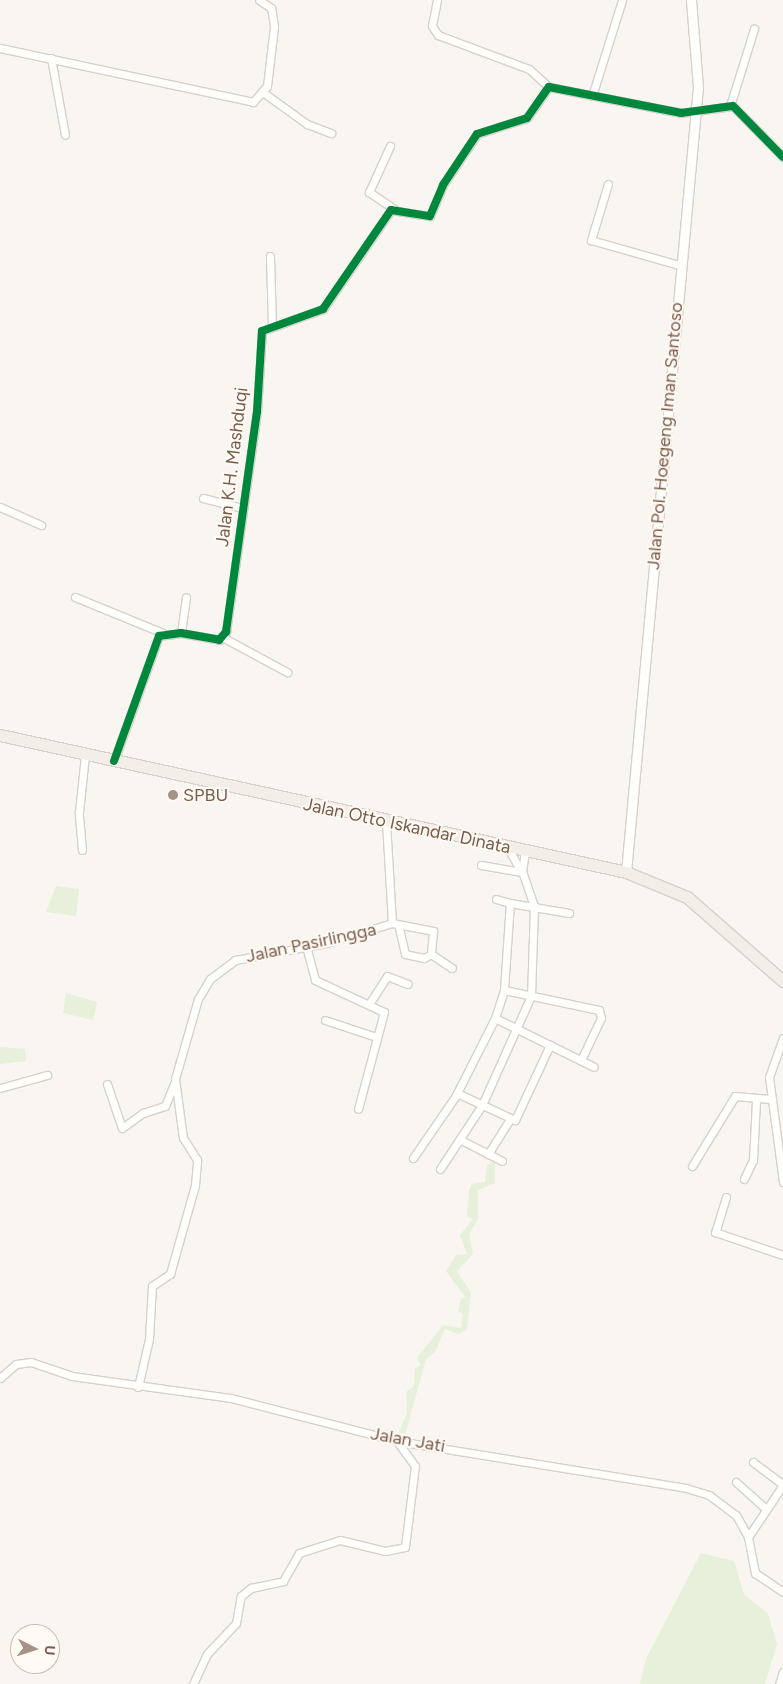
<!DOCTYPE html>
<html>
<head>
<meta charset="utf-8">
<style>
	body { margin:0 }
	#map { position:relative; width:783px; height:1684px; overflow:hidden; background:#f9f5f0; font-family:Figtree,sans-serif }
	div>[style] { position:absolute }
	[style*='--x'] { left:calc(var(--x)*1px); top:calc(var(--y)*1px); width:calc(var(--w)*1px); rotate:calc(var(--a)*1deg) }
	.green>* { inset:0; background:#e7f0db }
	.roads { filter:drop-shadow(1px 0 #d7d1cb) drop-shadow(-1px 0 #d7d1cb) drop-shadow(0 1px #d7d1cb) drop-shadow(0 -1px #d7d1cb) }
	.minor>* { height:7px; margin:-3.5px; padding:0 3.5px; transform-origin:3.5px; border-radius:3.5px; background:#fefefd }
	.tertiary>* { height:9px; margin:-4.5px; padding:0 4.5px; transform-origin:4.5px; border-radius:4.5px; background:#fefefd }
	.primary>* { height:11px; margin:-5.5px; padding:0 5.5px; transform-origin:5.5px; border-radius:5.5px; background:#f3eee8 }
	.cycleway>* { height:8px; margin:-4px; padding:0 4px; transform-origin:4px; border-radius:4px; background:#00873e }
	.dots>* { width:14px; height:14px; translate:-50% -50%; box-sizing:border-box; border:2px solid #fffaf3; border-radius:50% }
	span { translate:-50% -50%; white-space:nowrap; text-align:center; line-height:1.15; -webkit-text-stroke:4px #fffaf3; paint-order:stroke }
	.street-label { font-size:18px; color:#7a5c4d }
	.poi-label { font-size:18px; color:#7a5c4d }
	.left { translate:0 -50%; text-align:left }
	.north { position:absolute; left:10px; top:1624px; width:50px; height:50px; box-sizing:border-box; background:#fffaf3; border:1px solid #cabbb1; border-radius:50%; rotate:95deg; font-size:14px; font-weight:700; line-height:20px; text-align:center; color:#7a5c4d }
	.north::after { content:''; display:block; margin:auto; width:18px; height:22px; background:#a69286; clip-path:polygon(50% 0,100% 100%,50% 72%,0 100%) }
</style>
</head>
<body>
<div id="map">
	<div class="green">
		<i style="clip-path:polygon(56px 886px,79px 889px,76px 916px,46px 912px)"></i>
		<i style="clip-path:polygon(66px 993px,97px 1002px,93px 1020px,63px 1013px)"></i>
		<i style="clip-path:polygon(0 1047px,25px 1049px,26px 1061px,0 1064px)"></i>
		<i style="clip-path:polygon(495px 1162px,495px 1183px,478px 1190px,478px 1219px,469px 1234px,473px 1254px,457px 1271px,471px 1293px,467px 1329px,459px 1334px,445px 1329px,435px 1352px,426px 1359px,405px 1435px,399px 1433px,407px 1413px,406px 1392px,414px 1386px,415px 1369px,421px 1365px,417px 1358px,443px 1325px,461px 1328px,463px 1314px,458px 1311px,461px 1298px,466px 1298px,446px 1271px,456px 1255px,467px 1254px,460px 1235px,473px 1219px,467px 1216px,469px 1190px,472px 1184px,485px 1182px,487px 1165px)"></i>
		<i style="clip-path:polygon(701px 1553px,734px 1561px,744px 1594px,768px 1614px,777px 1644px,765px 1684px,640px 1684px,646px 1659px)"></i>
	</div>
	<div class="roads">
		<div class="minor">
			<i style="--x:437;--y:0;--w:26;--a:101"></i>
			<i style="--x:432;--y:26;--w:11;--a:56"></i>
			<i style="--x:438;--y:35;--w:97;--a:20.5"></i>
			<i style="--x:529;--y:69;--w:27;--a:42"></i>
			<i style="--x:0;--y:48;--w:259;--a:12"></i>
			<i style="--x:253;--y:102;--w:21;--a:-49"></i>
			<i style="--x:267;--y:86;--w:60;--a:-83.3"></i>
			<i style="--x:274;--y:26;--w:18;--a:-99"></i>
			<i style="--x:271;--y:8;--w:14;--a:-146"></i>
			<i style="--x:51;--y:58;--w:78;--a:79.7"></i>
			<i style="--x:264;--y:93;--w:53;--a:35.8"></i>
			<i style="--x:307;--y:124;--w:26;--a:21"></i>
			<i style="--x:592;--y:96;--w:101;--a:-72.6"></i>
			<i style="--x:730;--y:106;--w:81;--a:-72.7"></i>
			<i style="--x:390;--y:146;--w:51;--a:114.5"></i>
			<i style="--x:369;--y:192;--w:30;--a:34"></i>
			<i style="--x:608;--y:184;--w:59;--a:106.9"></i>
			<i style="--x:591;--y:240;--w:91;--a:15.9"></i>
			<i style="--x:270;--y:256;--w:70;--a:88.4"></i>
			<i style="--x:203;--y:498;--w:40;--a:14.4"></i>
			<i style="--x:0;--y:507;--w:45;--a:23.7"></i>
			<i style="--x:75;--y:597;--w:95;--a:22.2"></i>
			<i style="--x:181;--y:633;--w:36;--a:-82"></i>
			<i style="--x:224;--y:638;--w:72;--a:28.4"></i>
			<i style="--x:114;--y:761;--w:133;--a:-70.2"></i>
			<i style="--x:159;--y:636;--w:22;--a:-8"></i>
			<i style="--x:181;--y:633;--w:39;--a:10"></i>
			<i style="--x:219;--y:640;--w:11;--a:-49"></i>
			<i style="--x:226;--y:632;--w:222;--a:-82"></i>
			<i style="--x:257;--y:412;--w:81;--a:-86.5"></i>
			<i style="--x:262;--y:331;--w:65;--a:-19.8"></i>
			<i style="--x:323;--y:309;--w:120;--a:-55.5"></i>
			<i style="--x:391;--y:210;--w:39;--a:9"></i>
			<i style="--x:430;--y:216;--w:34;--a:-67"></i>
			<i style="--x:443;--y:185;--w:61;--a:-56.3"></i>
			<i style="--x:477;--y:134;--w:52;--a:-17.7"></i>
			<i style="--x:527;--y:118;--w:38;--a:-55"></i>
			<i style="--x:549;--y:87;--w:135;--a:11.1"></i>
			<i style="--x:681;--y:113;--w:52;--a:-7.7"></i>
			<i style="--x:733;--y:106;--w:71;--a:45.6"></i>
			<i style="--x:508;--y:848;--w:26;--a:61"></i>
			<i style="--x:82;--y:850;--w:38;--a:-95"></i>
			<i style="--x:79;--y:812;--w:57;--a:-84"></i>
			<i style="--x:481;--y:865;--w:42;--a:9.7"></i>
			<i style="--x:496;--y:899;--w:15;--a:16"></i>
			<i style="--x:392;--y:923;--w:42;--a:11"></i>
			<i style="--x:433;--y:931;--w:23;--a:95"></i>
			<i style="--x:431;--y:954;--w:8;--a:150"></i>
			<i style="--x:424;--y:958;--w:19;--a:-168"></i>
			<i style="--x:405;--y:954;--w:28;--a:-103"></i>
			<i style="--x:306;--y:946;--w:35;--a:75"></i>
			<i style="--x:315;--y:980;--w:76;--a:24.9"></i>
			<i style="--x:384;--y:1012;--w:100;--a:105"></i>
			<i style="--x:431;--y:954;--w:25;--a:34"></i>
			<i style="--x:504;--y:990;--w:97;--a:11.9"></i>
			<i style="--x:599;--y:1010;--w:8;--a:76"></i>
			<i style="--x:601;--y:1018;--w:47;--a:115.5"></i>
			<i style="--x:369;--y:1004;--w:33;--a:-57"></i>
			<i style="--x:387;--y:976;--w:22;--a:21"></i>
			<i style="--x:495;--y:1018;--w:110;--a:26.3"></i>
			<i style="--x:325;--y:1020;--w:54;--a:18.4"></i>
			<i style="--x:783;--y:1038;--w:41;--a:109.7"></i>
			<i style="--x:769;--y:1077;--w:106;--a:82.4"></i>
			<i style="--x:107;--y:1084;--w:46;--a:71.2"></i>
			<i style="--x:122;--y:1128;--w:26;--a:-36"></i>
			<i style="--x:143;--y:1113;--w:23;--a:-18"></i>
			<i style="--x:165;--y:1106;--w:24;--a:-68"></i>
			<i style="--x:0;--y:1088;--w:49;--a:-15.5"></i>
			<i style="--x:457;--y:1093;--w:64;--a:25"></i>
			<i style="--x:515;--y:1120;--w:83;--a:-65"></i>
			<i style="--x:461;--y:1140;--w:46;--a:27.1"></i>
			<i style="--x:488;--y:1154;--w:41;--a:-57.8"></i>
			<i style="--x:413;--y:1158;--w:74;--a:-55.5"></i>
			<i style="--x:455;--y:1097;--w:89;--a:-63.1"></i>
			<i style="--x:495;--y:1018;--w:29;--a:-72"></i>
			<i style="--x:504;--y:990;--w:87;--a:-86.1"></i>
			<i style="--x:510;--y:903;--w:60;--a:9.6"></i>
			<i style="--x:692;--y:1166;--w:82;--a:-58.4"></i>
			<i style="--x:735;--y:1096;--w:35;--a:5"></i>
			<i style="--x:440;--y:1169;--w:77;--a:-56.7"></i>
			<i style="--x:482;--y:1105;--w:120;--a:-65.8"></i>
			<i style="--x:531;--y:996;--w:90;--a:-88.1"></i>
			<i style="--x:534;--y:906;--w:36;--a:-109"></i>
			<i style="--x:522;--y:872;--w:21;--a:-82"></i>
			<i style="--x:744;--y:1179;--w:21;--a:-65"></i>
			<i style="--x:753;--y:1160;--w:59;--a:-87.1"></i>
			<i style="--x:726;--y:1197;--w:37;--a:107"></i>
			<i style="--x:715;--y:1232;--w:72;--a:18.7"></i>
			<i style="--x:0;--y:1378;--w:21;--a:-41"></i>
			<i style="--x:16;--y:1364;--w:15;--a:-8"></i>
			<i style="--x:31;--y:1362;--w:43;--a:18.9"></i>
			<i style="--x:72;--y:1376;--w:161;--a:7.9"></i>
			<i style="--x:231;--y:1398;--w:171;--a:14.5"></i>
			<i style="--x:397;--y:1441;--w:293;--a:9.2"></i>
			<i style="--x:686;--y:1488;--w:24;--a:17"></i>
			<i style="--x:709;--y:1495;--w:34;--a:37"></i>
			<i style="--x:736;--y:1515;--w:25;--a:61"></i>
			<i style="--x:748;--y:1537;--w:37;--a:79"></i>
			<i style="--x:755;--y:1573;--w:34;--a:34"></i>
			<i style="--x:138;--y:1387;--w:49;--a:-77.1"></i>
			<i style="--x:149;--y:1339;--w:53;--a:-86.8"></i>
			<i style="--x:152;--y:1286;--w:22;--a:-34"></i>
			<i style="--x:170;--y:1274;--w:92;--a:-74.3"></i>
			<i style="--x:195;--y:1185;--w:25;--a:-85"></i>
			<i style="--x:197;--y:1160;--w:26;--a:-122"></i>
			<i style="--x:183;--y:1138;--w:60;--a:-97.7"></i>
			<i style="--x:175;--y:1079;--w:83;--a:-74"></i>
			<i style="--x:198;--y:999;--w:23;--a:-59"></i>
			<i style="--x:210;--y:979;--w:31;--a:-37"></i>
			<i style="--x:235;--y:960;--w:94;--a:-10.5"></i>
			<i style="--x:327;--y:943;--w:68;--a:-17.1"></i>
			<i style="--x:392;--y:923;--w:101;--a:-93.4"></i>
			<i style="--x:753;--y:1462;--w:38;--a:37"></i>
			<i style="--x:736;--y:1482;--w:39;--a:42"></i>
			<i style="--x:748;--y:1537;--w:63;--a:-56.1"></i>
			<i style="--x:193;--y:1684;--w:33;--a:-65"></i>
			<i style="--x:207;--y:1654;--w:42;--a:-46.9"></i>
			<i style="--x:236;--y:1623;--w:27;--a:-80"></i>
			<i style="--x:241;--y:1596;--w:13;--a:-39"></i>
			<i style="--x:251;--y:1588;--w:33;--a:-12"></i>
			<i style="--x:283;--y:1581;--w:32;--a:-60"></i>
			<i style="--x:299;--y:1553;--w:43;--a:-17.6"></i>
			<i style="--x:340;--y:1540;--w:46;--a:13.7"></i>
			<i style="--x:385;--y:1551;--w:20;--a:-11"></i>
			<i style="--x:405;--y:1547;--w:82;--a:-83"></i>
			<i style="--x:415;--y:1466;--w:31;--a:-126"></i>
			<i style="--x:779;--y:1684;--w:13;--a:-72"></i>
		</div>
		<div class="tertiary">
			<i style="--x:626;--y:872;--w:788;--a:-84.76"></i>
			<i style="--x:698;--y:87;--w:87;--a:-94.6"></i>
		</div>
		<div class="primary">
			<i style="--x:0;--y:735;--w:641;--a:12.34"></i>
			<i style="--x:626;--y:872;--w:66;--a:22.3"></i>
			<i style="--x:687;--y:897;--w:128;--a:41.2"></i>
		</div>
	</div>
	<div class="cycleway">
		<i style="--x:114;--y:761;--w:133;--a:-70.2"></i>
		<i style="--x:159;--y:636;--w:22;--a:-8"></i>
		<i style="--x:181;--y:633;--w:39;--a:10"></i>
		<i style="--x:219;--y:640;--w:11;--a:-49"></i>
		<i style="--x:226;--y:632;--w:222;--a:-82"></i>
		<i style="--x:257;--y:412;--w:81;--a:-86.5"></i>
		<i style="--x:262;--y:331;--w:65;--a:-19.8"></i>
		<i style="--x:323;--y:309;--w:120;--a:-55.5"></i>
		<i style="--x:391;--y:210;--w:39;--a:9"></i>
		<i style="--x:430;--y:216;--w:34;--a:-67"></i>
		<i style="--x:443;--y:185;--w:61;--a:-56.3"></i>
		<i style="--x:477;--y:134;--w:52;--a:-17.7"></i>
		<i style="--x:527;--y:118;--w:38;--a:-55"></i>
		<i style="--x:549;--y:87;--w:135;--a:11.1"></i>
		<i style="--x:681;--y:113;--w:52;--a:-7.7"></i>
		<i style="--x:733;--y:106;--w:71;--a:45.6"></i>
	</div>
	<div class="dots">
		<i style="left:173px;top:795px;background:#a69286"></i>
	</div>
	<div class="street-label">
		<span style="left:665px;top:436px;rotate:-85deg">Jalan Pol. Hoegeng Iman Santoso</span>
		<span style="left:232px;top:467px;rotate:-83deg">Jalan K.H. Mashduqi</span>
		<span style="left:407px;top:826px;rotate:12deg">Jalan Otto Iskandar Dinata</span>
		<span style="left:311px;top:943px;rotate:-12deg">Jalan Pasirlingga</span>
		<span style="left:408px;top:1440px;rotate:10deg">Jalan Jati</span>
	</div>
	<div class="poi-label">
		<span class="left" style="left:183px;top:795px">SPBU</span>
	</div>
	<div class="north">U</div>
</div>
</body>
</html>
